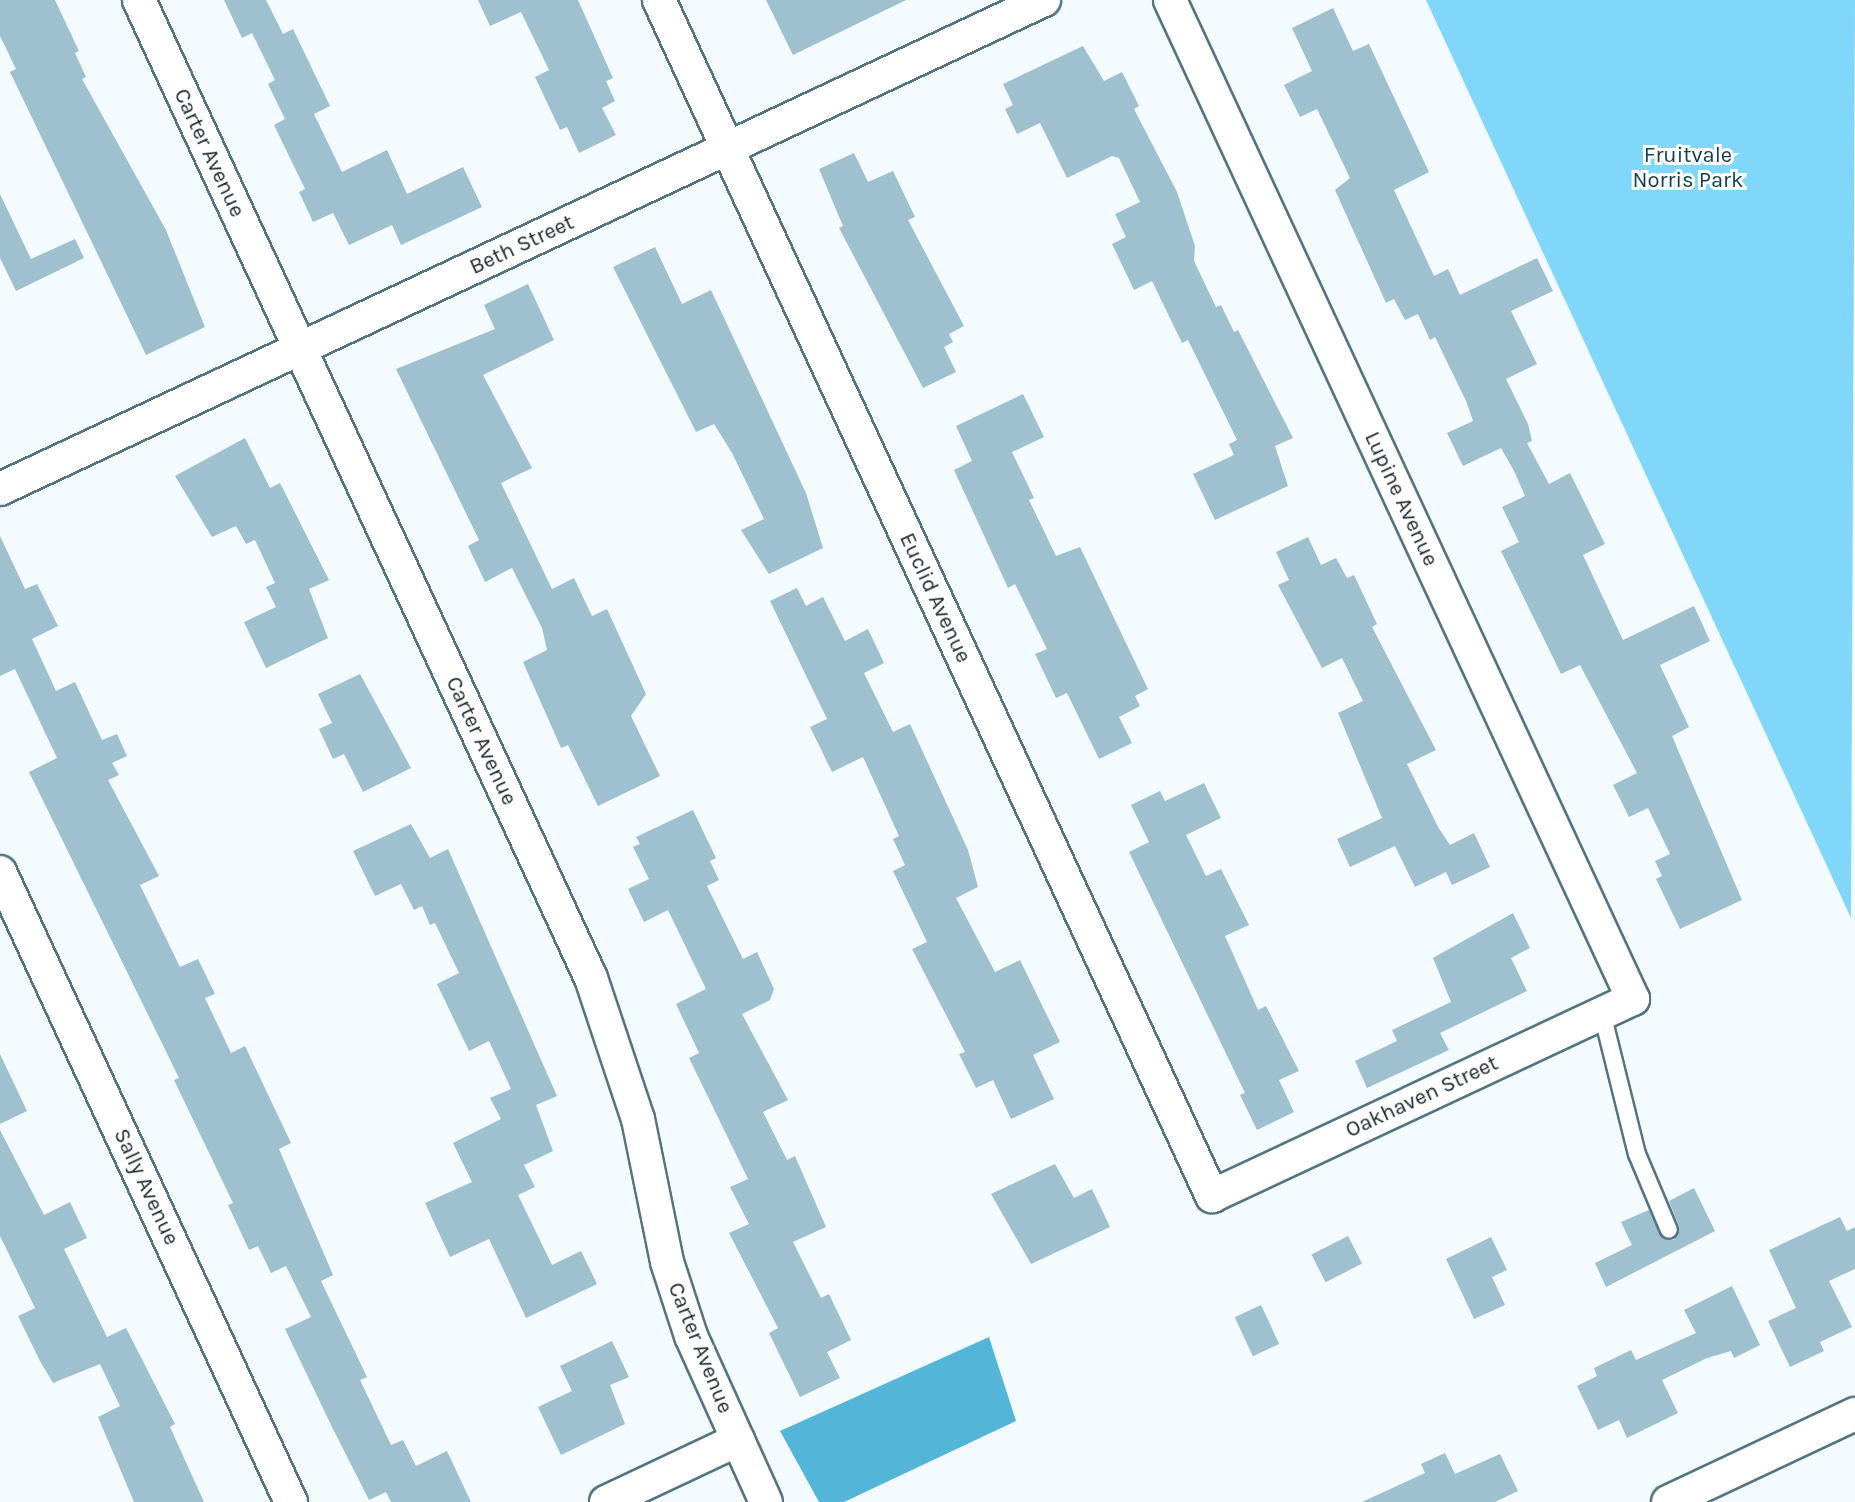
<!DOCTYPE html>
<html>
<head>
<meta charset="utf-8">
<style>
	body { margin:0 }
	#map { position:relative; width:1855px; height:1502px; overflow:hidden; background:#f4fbfe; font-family:Karla,sans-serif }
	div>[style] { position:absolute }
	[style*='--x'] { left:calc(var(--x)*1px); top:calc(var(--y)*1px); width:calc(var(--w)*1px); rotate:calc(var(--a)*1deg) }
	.green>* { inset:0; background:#81d7f9 }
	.water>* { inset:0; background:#53b5d8 }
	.building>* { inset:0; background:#9ec0cf; transform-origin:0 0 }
	.roads { filter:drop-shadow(2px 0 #547481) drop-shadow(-2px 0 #547481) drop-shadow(0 2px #547481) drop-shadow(0 -2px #547481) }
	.service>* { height:16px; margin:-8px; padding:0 8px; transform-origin:8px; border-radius:8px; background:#fff }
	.minor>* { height:32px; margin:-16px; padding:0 16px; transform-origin:16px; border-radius:16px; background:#fff }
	span { translate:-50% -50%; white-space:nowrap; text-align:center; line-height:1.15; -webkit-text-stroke:6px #fff; paint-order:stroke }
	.street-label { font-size:22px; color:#19262c }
	.park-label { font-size:22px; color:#123e4d }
</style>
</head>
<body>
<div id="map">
	<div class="green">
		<i style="clip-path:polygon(1426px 0,1855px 0,1851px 918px,1833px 879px)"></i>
	</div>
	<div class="water">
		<i style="clip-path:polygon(989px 1337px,1016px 1421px,844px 1502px,819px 1502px,780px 1431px)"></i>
	</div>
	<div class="building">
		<i style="clip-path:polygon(0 0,55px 0,79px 51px,75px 53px,86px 77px,82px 79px,166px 230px,205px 327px,146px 355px,10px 72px,16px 69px,0 36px)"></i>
		<i style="clip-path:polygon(224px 0,266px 0,283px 34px,293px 29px,330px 106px,314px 114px,342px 172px,387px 150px,407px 194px,463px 167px,482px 207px,401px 245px,392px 225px,349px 245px,333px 213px,313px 222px,299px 192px,305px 189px,274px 125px,285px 119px,268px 84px,275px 80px,252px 33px,242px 38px)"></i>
		<i style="clip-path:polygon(478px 0,578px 0,613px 78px,606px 81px,615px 101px,602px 108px,616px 135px,579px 153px,567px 127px,560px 130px,535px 77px,549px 70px,521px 12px,490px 26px)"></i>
		<i style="clip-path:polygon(766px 0,906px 0,793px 55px)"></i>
		<i style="clip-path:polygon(1333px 8px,1353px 51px,1369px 44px,1429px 172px,1394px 190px,1434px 276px,1448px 269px,1460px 295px,1537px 258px,1553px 291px,1511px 311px,1537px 364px,1506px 379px,1528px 424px,1532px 441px,1527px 443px,1549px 484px,1570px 473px,1605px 544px,1583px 555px,1623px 640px,1694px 606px,1710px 641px,1660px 665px,1689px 727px,1672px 736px,1742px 900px,1680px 929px,1656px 879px,1662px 876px,1655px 861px,1670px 854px,1648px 808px,1629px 817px,1613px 785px,1637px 773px,1580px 665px,1561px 674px,1501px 551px,1519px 542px,1502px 507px,1525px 496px,1514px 471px,1501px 448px,1463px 466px,1447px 433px,1473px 421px,1466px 401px,1435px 337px,1430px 340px,1418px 314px,1405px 320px,1394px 299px,1386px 303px,1335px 190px,1350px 178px,1317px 109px,1300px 117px,1284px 85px,1312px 71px,1292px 28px)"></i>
		<i style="clip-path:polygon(1083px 46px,1104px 81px,1122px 72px,1139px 106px,1134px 109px,1177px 192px,1195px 246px,1194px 261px,1216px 307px,1221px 305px,1234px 332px,1238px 330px,1293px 438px,1275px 446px,1288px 486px,1215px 520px,1193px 474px,1234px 455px,1229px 444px,1237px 440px,1188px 340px,1182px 343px,1152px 281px,1134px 290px,1112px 244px,1126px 237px,1115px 214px,1140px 202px,1119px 158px,1112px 156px,1067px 178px,1040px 123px,1017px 134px,1005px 109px,1013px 105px,1003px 84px)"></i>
		<i style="clip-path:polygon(854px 153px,868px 182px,893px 171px,915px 217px,908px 220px,964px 326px,949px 334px,953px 342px,944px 347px,956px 372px,923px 388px,839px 228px,843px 226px,819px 169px)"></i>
		<i style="clip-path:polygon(0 194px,31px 259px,75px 239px,84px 258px,16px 291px,0 258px)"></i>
		<i style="clip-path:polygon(655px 247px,682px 304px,711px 290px,806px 493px,823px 548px,769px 574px,741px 530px,764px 519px,732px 453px,714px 424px,696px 432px,613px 267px)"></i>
		<i style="clip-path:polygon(528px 284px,554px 340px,483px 375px,532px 468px,501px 483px,552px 589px,574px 578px,592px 616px,607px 609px,646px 694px,631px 716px,660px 776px,598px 806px,568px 745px,561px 748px,523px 662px,547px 650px,542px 628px,512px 568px,485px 582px,468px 546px,479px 540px,396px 369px,495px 329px,484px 305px)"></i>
		<i style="clip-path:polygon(1023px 394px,1044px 437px,1012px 452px,1034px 498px,1029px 500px,1056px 556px,1080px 547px,1148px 689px,1135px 696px,1140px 706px,1119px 717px,1132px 743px,1099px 759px,1067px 693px,1056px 698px,1035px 654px,1047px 649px,1015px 584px,1008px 588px,954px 470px,972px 461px,956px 426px)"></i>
		<i style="clip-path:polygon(245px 438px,270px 488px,280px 483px,329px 580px,309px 589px,328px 638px,266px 668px,244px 622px,276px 607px,266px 587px,275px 583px,255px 540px,246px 544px,236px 526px,212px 537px,175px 476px)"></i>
		<i style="clip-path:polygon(0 536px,25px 589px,37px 584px,58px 626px,32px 639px,56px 691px,75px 682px,102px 740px,117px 734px,127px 756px,112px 763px,119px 775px,108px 780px,159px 876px,140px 885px,180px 967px,198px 959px,215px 994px,205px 998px,231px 1053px,245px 1046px,291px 1143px,279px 1149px,333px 1275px,321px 1281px,367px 1377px,360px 1380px,391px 1445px,403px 1440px,416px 1466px,447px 1451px,471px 1502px,391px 1502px,386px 1492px,369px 1500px,332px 1427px,285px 1329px,311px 1317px,286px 1266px,271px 1273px,258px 1246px,249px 1250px,228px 1205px,233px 1203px,174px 1080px,179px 1078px,29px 772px,57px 758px,15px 669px,0 676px)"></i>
		<i style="clip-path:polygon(1308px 537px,1321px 565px,1336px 558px,1347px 578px,1354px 575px,1377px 624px,1372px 627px,1436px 750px,1407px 764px,1438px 827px,1450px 845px,1474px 833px,1490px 867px,1452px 885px,1446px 872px,1415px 887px,1395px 846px,1350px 867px,1337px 839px,1382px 818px,1338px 713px,1363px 701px,1342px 658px,1322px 668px,1278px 585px,1289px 580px,1276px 552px)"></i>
		<i style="clip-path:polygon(797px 588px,806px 606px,823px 597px,845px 641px,868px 629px,884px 663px,864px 673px,893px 732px,910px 724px,968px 850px,978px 887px,956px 898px,995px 972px,1020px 960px,1060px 1042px,1033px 1055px,1054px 1099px,1011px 1119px,993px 1080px,976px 1088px,959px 1054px,965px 1052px,912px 949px,927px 942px,893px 871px,905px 865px,893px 839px,899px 836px,863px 757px,832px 772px,810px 727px,827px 719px,770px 601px)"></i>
		<i style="clip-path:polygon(360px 674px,411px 768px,363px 792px,344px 754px,333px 759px,319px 729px,332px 723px,318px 694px)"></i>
		<i style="clip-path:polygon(1204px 783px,1221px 818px,1186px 835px,1206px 876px,1221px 869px,1249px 925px,1225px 936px,1258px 1010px,1266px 1006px,1299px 1071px,1279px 1080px,1294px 1112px,1257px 1130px,1240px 1095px,1245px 1093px,1129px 852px,1149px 842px,1131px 805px,1160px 791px,1165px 801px)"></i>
		<i style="clip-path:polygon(693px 810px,716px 858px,710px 861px,719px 880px,707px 886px,743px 959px,757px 952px,774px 989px,770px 1000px,742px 1014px,788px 1100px,763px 1112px,787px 1160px,795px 1156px,826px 1227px,793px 1242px,821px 1298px,829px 1294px,851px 1340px,827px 1352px,840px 1378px,800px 1397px,769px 1333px,778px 1328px,729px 1233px,749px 1224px,730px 1187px,748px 1179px,689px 1058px,699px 1053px,676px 1004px,706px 989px,668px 910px,644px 922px,628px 889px,649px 879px,633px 847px,640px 844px,636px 837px)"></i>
		<i style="clip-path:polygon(411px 824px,430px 858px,448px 849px,557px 1096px,536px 1105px,553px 1151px,524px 1165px,535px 1187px,518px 1195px,552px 1265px,581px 1251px,597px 1284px,526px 1318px,489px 1239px,450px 1257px,425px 1203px,472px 1182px,453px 1143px,501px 1119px,490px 1098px,511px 1089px,489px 1041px,469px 1051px,437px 984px,459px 973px,435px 923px,430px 925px,422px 906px,414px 910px,401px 884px,375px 896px,353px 851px)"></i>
		<i style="clip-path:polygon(1513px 913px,1530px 948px,1511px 958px,1527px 991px,1440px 1033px,1449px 1050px,1367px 1088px,1355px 1061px,1397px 1041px,1392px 1030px,1451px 1002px,1433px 958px)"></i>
		<i style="clip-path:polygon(0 1054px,27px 1111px,0 1124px)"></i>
		<i style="clip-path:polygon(0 1130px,44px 1215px,70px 1202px,87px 1238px,64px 1249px,107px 1337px,126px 1328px,175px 1424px,170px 1427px,204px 1502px,134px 1502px,98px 1417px,120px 1406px,100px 1364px,53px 1383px,40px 1361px,18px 1316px,35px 1308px,0 1236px)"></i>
		<i style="clip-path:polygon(1055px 1164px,1074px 1198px,1092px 1189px,1110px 1227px,1031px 1264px,991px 1194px)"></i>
		<i style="clip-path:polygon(1694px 1188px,1715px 1231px,1606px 1287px,1595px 1263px,1632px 1245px,1621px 1222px,1649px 1210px,1662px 1238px,1674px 1240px,1679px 1226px,1669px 1201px)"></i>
		<i style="clip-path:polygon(1840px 1217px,1847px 1231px,1855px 1227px,1855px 1269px,1829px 1281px,1852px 1327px,1820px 1342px,1824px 1351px,1790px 1367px,1768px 1321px,1796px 1308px,1769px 1250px)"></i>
		<i style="left:1348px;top:1236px;width:31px;height:41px;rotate:63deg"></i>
		<i style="clip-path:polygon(1491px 1237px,1507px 1270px,1492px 1277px,1505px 1305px,1474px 1319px,1446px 1259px)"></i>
		<i style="clip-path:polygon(1732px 1286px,1760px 1345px,1734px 1358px,1731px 1351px,1707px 1358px,1662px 1380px,1678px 1413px,1627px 1438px,1619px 1420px,1598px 1430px,1577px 1386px,1597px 1376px,1594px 1368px,1631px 1350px,1636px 1360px,1696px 1333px,1684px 1310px)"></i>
		<i style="left:1261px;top:1305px;width:43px;height:29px;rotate:65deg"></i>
		<i style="clip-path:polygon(612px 1341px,629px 1377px,610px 1385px,625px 1424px,561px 1455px,538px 1407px,572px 1391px,560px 1366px)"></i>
		<i style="clip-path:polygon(1445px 1453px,1455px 1474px,1500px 1454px,1518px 1491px,1495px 1502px,1362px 1502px,1425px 1473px,1421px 1464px)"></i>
	</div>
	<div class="roads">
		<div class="service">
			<i style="--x:1602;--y:1013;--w:145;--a:76.1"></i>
			<i style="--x:1637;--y:1154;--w:82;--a:67.2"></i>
		</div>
		<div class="minor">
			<i style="--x:139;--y:0;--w:1077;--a:65.2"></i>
			<i style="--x:591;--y:978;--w:149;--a:71.6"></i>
			<i style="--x:638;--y:1119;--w:146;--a:78.5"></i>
			<i style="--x:667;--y:1262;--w:78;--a:72"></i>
			<i style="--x:691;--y:1336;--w:182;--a:65.7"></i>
			<i style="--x:659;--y:0;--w:1318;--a:65.19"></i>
			<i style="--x:1212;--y:1196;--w:465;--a:-25.1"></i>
			<i style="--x:1633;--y:999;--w:1101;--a:-114.87"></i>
			<i style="--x:0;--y:489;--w:1153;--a:-25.1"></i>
			<i style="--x:0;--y:872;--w:694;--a:65.21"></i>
			<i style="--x:606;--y:1502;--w:146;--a:-25.2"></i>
			<i style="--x:1668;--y:1502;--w:207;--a:-25.2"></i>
		</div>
	</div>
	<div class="street-label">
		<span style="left:209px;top:153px;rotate:65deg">Carter Avenue</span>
		<span style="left:522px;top:245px;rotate:-25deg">Beth Street</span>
		<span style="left:1401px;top:499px;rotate:65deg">Lupine Avenue</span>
		<span style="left:935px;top:598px;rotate:65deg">Euclid Avenue</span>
		<span style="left:481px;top:741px;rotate:65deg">Carter Avenue</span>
		<span style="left:1422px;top:1097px;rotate:-25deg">Oakhaven Street</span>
		<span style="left:146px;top:1187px;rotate:65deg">Sally Avenue</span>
		<span style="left:700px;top:1348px;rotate:68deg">Carter Avenue</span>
	</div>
	<div class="park-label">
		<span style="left:1688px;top:168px">Fruitvale<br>Norris Park</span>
	</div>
</div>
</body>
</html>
